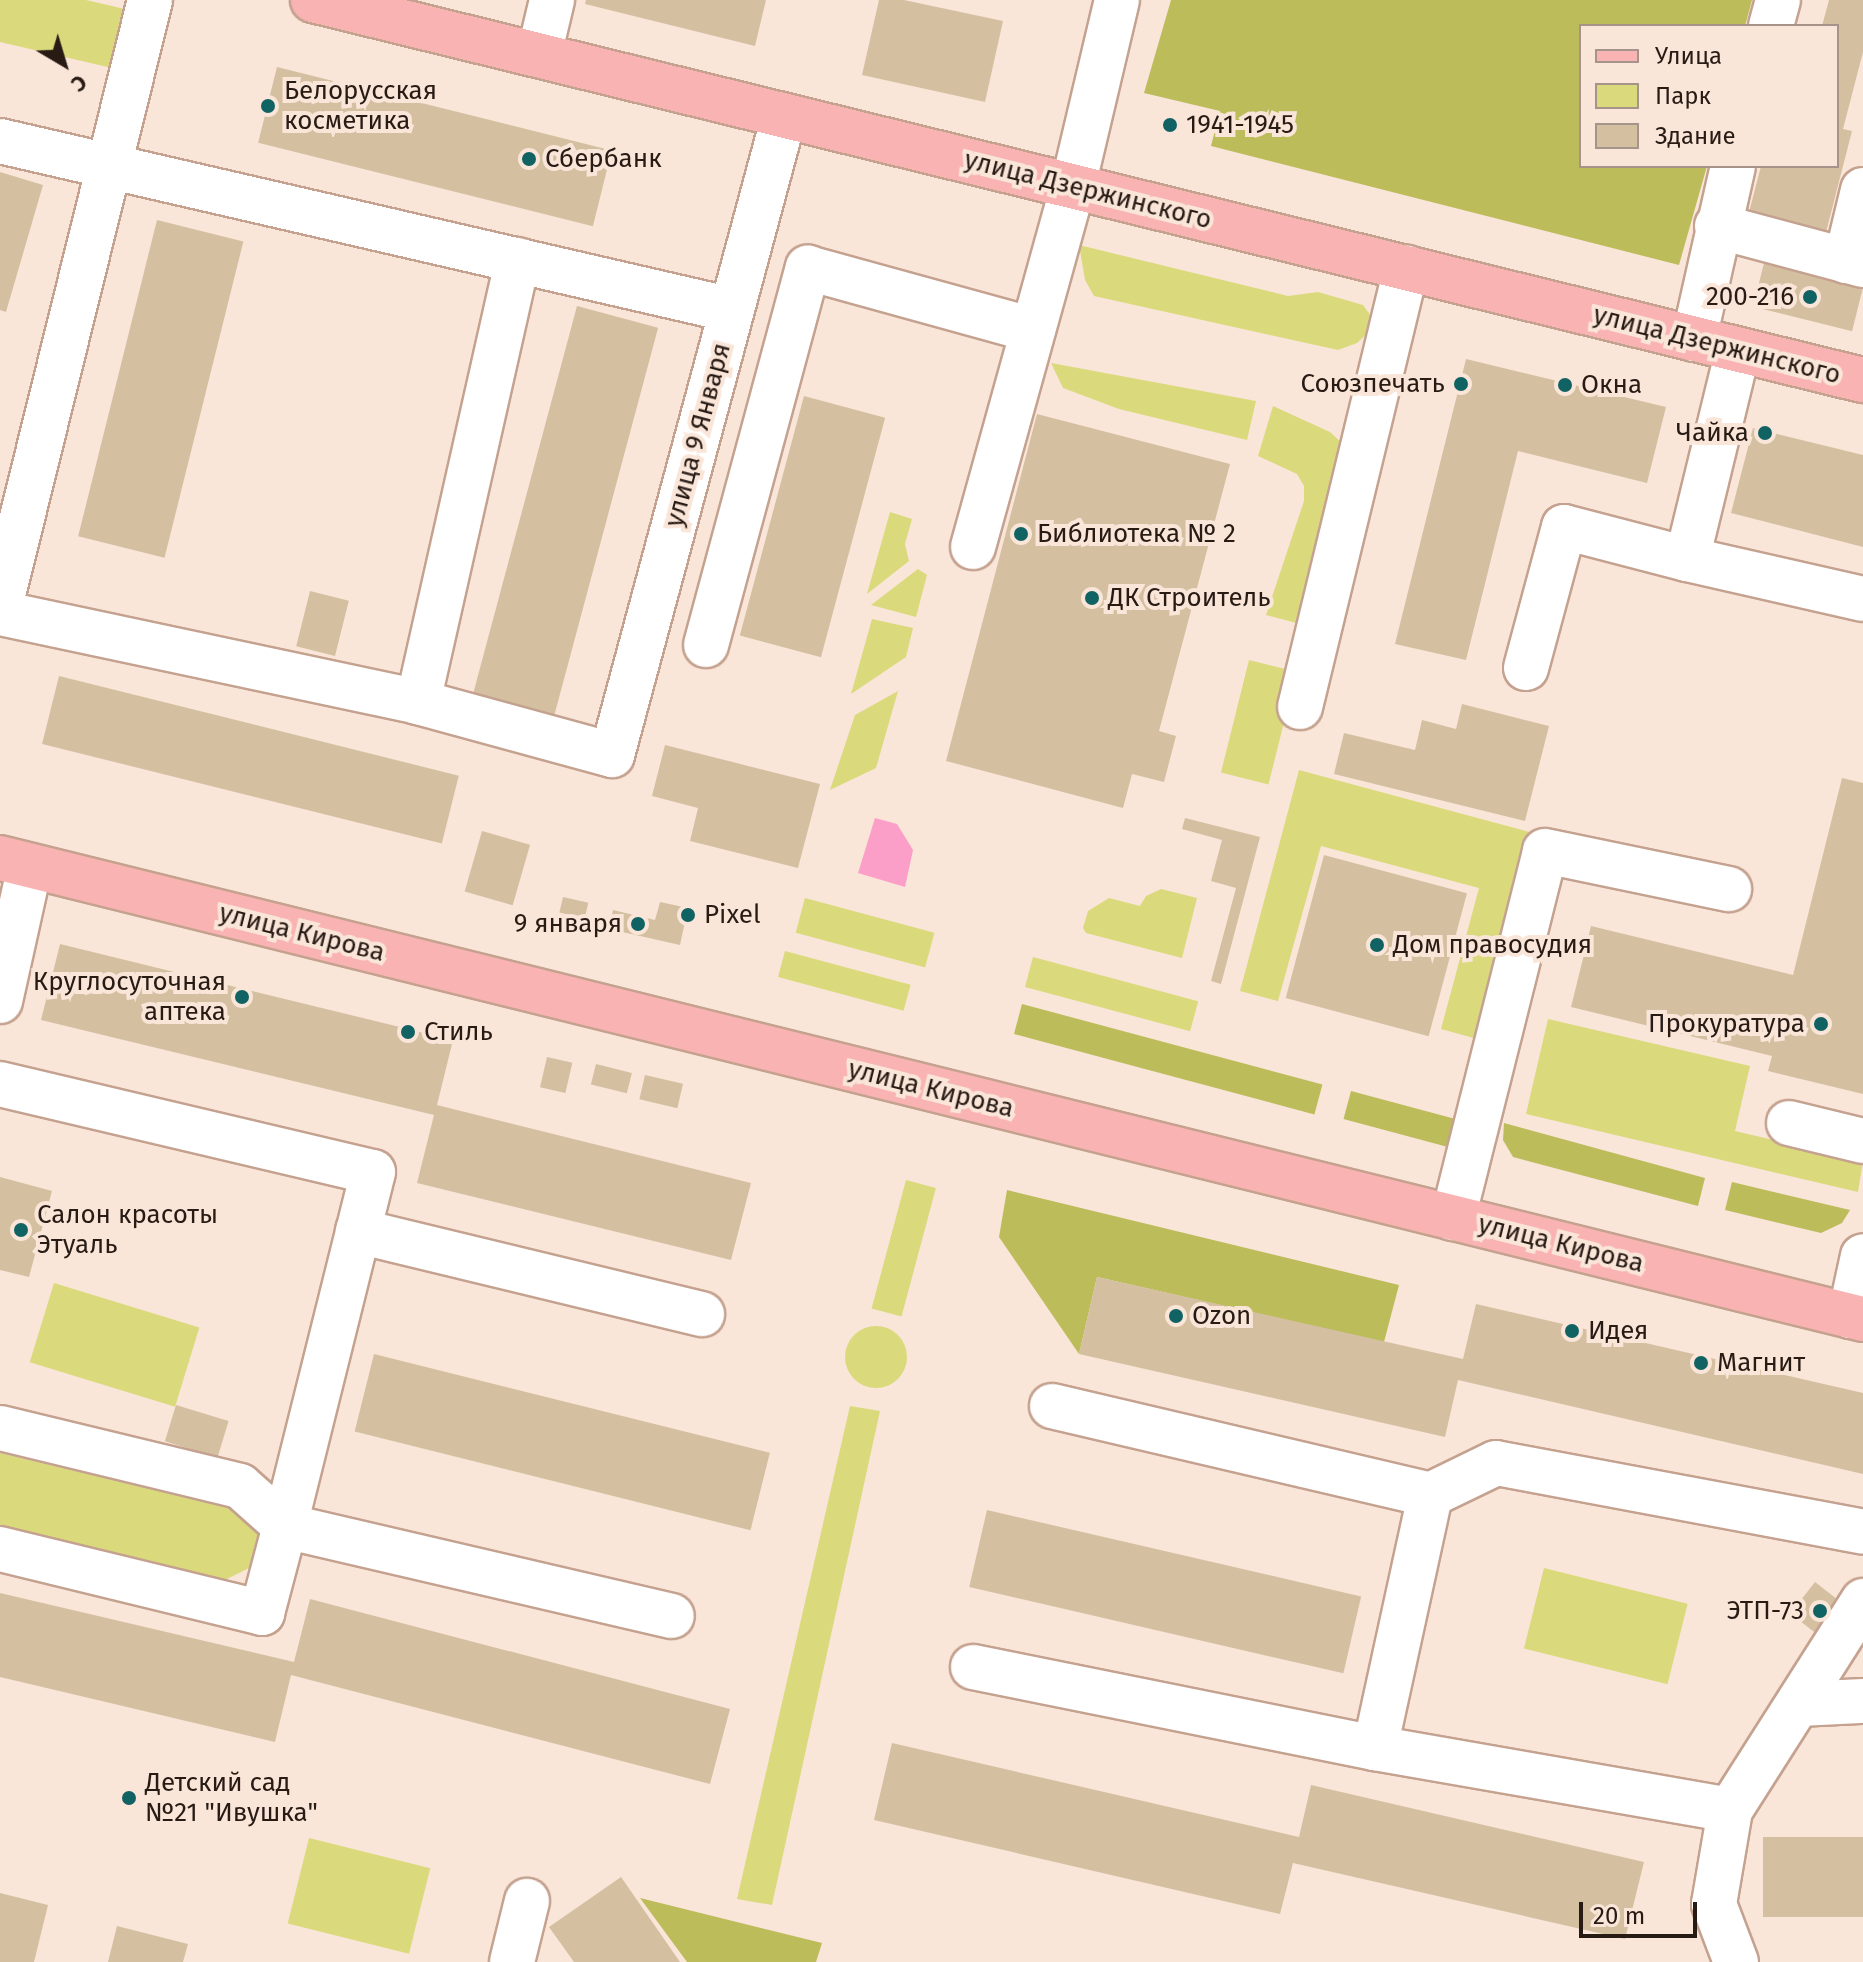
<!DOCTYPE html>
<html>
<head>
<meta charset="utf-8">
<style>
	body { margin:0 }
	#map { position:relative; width:1863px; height:1962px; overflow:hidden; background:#fae5d9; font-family:"Fira Sans",sans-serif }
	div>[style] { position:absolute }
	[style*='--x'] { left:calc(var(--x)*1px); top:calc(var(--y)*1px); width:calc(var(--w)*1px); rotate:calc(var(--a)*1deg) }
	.green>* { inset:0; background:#dada7d; transform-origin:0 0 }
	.round { border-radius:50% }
	.forest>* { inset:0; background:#bcbc5b; transform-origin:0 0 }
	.water>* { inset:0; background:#fc9fc8 }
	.building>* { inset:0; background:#d4c0a1; transform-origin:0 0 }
	.roads { filter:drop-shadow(2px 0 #c4a28f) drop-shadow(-2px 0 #c4a28f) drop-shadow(0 2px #c4a28f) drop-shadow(0 -2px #c4a28f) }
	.minor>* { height:44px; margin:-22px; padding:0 22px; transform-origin:22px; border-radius:22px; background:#fff }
	.major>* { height:44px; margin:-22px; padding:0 22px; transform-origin:22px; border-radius:22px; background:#f9b3b2 }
	.dots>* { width:22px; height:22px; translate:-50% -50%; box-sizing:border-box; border:4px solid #fae5d9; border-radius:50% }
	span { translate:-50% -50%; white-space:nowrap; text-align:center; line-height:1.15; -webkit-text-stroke:8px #fae5d9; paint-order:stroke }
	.poi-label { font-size:26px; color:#271b14 }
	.left { translate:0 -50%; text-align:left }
	.right { translate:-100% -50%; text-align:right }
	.street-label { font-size:26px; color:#271b14 }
	.legend { position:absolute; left:1579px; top:24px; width:260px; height:144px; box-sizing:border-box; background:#fae5d9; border:2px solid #a6948a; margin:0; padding:10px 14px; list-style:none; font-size:24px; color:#271b14 }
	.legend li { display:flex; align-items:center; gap:16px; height:40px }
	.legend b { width:40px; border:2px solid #a6948a }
	.north { position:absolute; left:24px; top:24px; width:80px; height:80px; -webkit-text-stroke:6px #fae5d9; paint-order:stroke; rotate:142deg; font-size:22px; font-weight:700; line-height:32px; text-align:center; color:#271b14 }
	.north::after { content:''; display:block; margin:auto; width:28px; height:36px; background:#271b14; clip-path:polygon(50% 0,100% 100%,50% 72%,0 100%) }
	.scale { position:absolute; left:1579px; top:1902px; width:118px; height:36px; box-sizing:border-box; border:4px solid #271b14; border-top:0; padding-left:10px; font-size:24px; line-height:28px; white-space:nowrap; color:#271b14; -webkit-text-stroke:6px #fae5d9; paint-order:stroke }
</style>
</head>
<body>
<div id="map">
	<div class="green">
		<i style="clip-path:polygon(0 0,86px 0,125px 9px,112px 68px,0 42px)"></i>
		<i style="clip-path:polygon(1079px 245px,1288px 296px,1318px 292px,1363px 305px,1371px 316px,1371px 330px,1357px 343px,1338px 350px,1094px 296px,1085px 280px)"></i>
		<i style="clip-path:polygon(1051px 363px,1256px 401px,1247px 440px,1119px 409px,1063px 388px)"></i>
		<i style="clip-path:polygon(1273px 406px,1330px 432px,1344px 445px,1300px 624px,1266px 615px,1304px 501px,1304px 486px,1297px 474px,1258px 456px)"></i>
		<i style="clip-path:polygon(890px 512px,912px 519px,905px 544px,909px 561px,867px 594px)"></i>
		<i style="clip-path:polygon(918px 569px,927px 575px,916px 617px,871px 605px)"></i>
		<i style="clip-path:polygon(872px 619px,913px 628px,906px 657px,851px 694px)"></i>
		<i style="left:1249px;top:660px;width:49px;height:116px;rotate:14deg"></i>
		<i style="clip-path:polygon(898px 691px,876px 768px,830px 790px,855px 715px)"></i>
		<i style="clip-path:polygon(1299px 770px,1537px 834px,1481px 1040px,1441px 1029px,1479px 888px,1321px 846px,1278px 1001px,1240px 991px)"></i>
		<i style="clip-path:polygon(1161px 889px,1197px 898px,1182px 958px,1086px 933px,1083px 928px,1088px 911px,1109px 898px,1140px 906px,1146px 896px)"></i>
		<i style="left:805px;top:898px;width:134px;height:36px;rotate:15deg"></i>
		<i style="left:785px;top:951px;width:130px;height:27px;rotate:15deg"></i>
		<i style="left:1033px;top:957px;width:171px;height:31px;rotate:15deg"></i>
		<i style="clip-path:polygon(1548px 1019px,1750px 1066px,1735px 1131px,1863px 1161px,1858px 1192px,1526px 1114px)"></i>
		<i style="left:906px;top:1180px;width:31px;height:133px;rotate:15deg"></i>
		<i style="left:54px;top:1283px;width:152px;height:83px;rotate:17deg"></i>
		<i class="round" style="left:845px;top:1326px;width:62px;height:62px"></i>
		<i style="clip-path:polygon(850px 1406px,880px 1411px,772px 1905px,737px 1899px)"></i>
		<i style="clip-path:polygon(0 1453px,234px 1509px,251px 1520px,261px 1538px,259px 1554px,249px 1568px,219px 1583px,0 1530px)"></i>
		<i style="left:1544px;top:1568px;width:148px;height:83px;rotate:14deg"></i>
		<i style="left:309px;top:1838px;width:125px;height:88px;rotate:14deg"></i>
	</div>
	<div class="forest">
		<i style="clip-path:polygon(1171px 0,1752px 0,1745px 26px,1581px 26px,1581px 166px,1707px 166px,1679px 265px,1211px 146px,1220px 111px,1144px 93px)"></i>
		<i style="left:1022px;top:1004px;width:311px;height:31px;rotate:15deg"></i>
		<i style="left:1351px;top:1091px;width:110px;height:29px;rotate:15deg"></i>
		<i style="clip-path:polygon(1504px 1123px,1705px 1178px,1698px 1206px,1513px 1157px,1503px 1140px)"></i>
		<i style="clip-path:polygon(1732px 1182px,1850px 1210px,1842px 1223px,1821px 1233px,1725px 1210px)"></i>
		<i style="clip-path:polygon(1007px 1190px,1399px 1285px,1384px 1342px,1097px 1277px,1079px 1354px,999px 1237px)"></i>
		<i style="clip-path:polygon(640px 1898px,822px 1943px,816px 1962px,687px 1962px)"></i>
	</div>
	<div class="water">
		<i style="clip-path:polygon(875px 818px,897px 824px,913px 850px,905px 887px,858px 873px)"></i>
	</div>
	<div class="building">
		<i style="clip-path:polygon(586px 0,766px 0,755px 46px,585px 4px)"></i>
		<i style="clip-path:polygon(879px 0,904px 0,1003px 21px,985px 102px,862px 75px)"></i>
		<i style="clip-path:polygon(1829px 0,1863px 0,1863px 52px,1843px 129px,1852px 131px,1823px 244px,1746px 224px,1761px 166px,1837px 166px,1837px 26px,1822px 26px)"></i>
		<i style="left:277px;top:67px;width:345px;height:78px;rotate:14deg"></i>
		<i style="clip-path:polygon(0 172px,43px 185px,6px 312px,0 310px)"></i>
		<i style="left:157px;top:220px;width:89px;height:326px;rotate:14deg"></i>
		<i style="left:1764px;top:263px;width:102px;height:45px;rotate:14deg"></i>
		<i style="left:577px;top:306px;width:84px;height:413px;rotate:15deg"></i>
		<i style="clip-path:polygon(1466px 359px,1666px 407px,1647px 483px,1518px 451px,1466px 660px,1395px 644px)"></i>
		<i style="left:804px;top:396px;width:84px;height:248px;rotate:15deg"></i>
		<i style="clip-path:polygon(1037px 414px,1230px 464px,1159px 731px,1176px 736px,1164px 782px,1132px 774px,1123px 808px,946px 761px)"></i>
		<i style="clip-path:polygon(1753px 428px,1863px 455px,1863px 547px,1731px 513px)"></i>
		<i style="left:310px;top:591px;width:40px;height:57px;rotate:14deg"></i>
		<i style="left:59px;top:676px;width:412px;height:70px;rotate:14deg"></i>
		<i style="clip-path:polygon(1462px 704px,1549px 726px,1525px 821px,1334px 774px,1344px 733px,1415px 750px,1422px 720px,1456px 729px)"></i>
		<i style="clip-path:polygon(665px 745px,820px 784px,798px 868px,690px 841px,698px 808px,652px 796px)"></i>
		<i style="clip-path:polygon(1842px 778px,1863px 783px,1863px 1094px,1768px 1071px,1772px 1056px,1571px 1007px,1591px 926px,1793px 975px)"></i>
		<i style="clip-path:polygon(1185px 818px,1260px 837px,1221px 984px,1211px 981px,1236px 888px,1211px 881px,1222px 840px,1182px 829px)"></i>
		<i style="left:482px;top:831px;width:50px;height:63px;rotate:16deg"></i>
		<i style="left:1324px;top:855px;width:148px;height:148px;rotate:15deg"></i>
		<i style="left:563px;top:897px;width:26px;height:16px;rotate:13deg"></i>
		<i style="clip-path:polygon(660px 902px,688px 908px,680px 945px,609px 929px,613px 910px,655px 920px)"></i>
		<i style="clip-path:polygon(60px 944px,453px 1040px,437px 1105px,751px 1183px,731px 1260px,417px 1183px,434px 1115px,41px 1020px)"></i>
		<i style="left:547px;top:1057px;width:26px;height:31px;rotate:13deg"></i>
		<i style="left:596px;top:1064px;width:37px;height:21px;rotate:14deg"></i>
		<i style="left:645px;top:1075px;width:39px;height:25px;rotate:13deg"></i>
		<i style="clip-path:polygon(0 1177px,52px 1191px,29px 1277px,0 1270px)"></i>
		<i style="clip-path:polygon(1097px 1277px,1463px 1359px,1476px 1304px,1863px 1393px,1863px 1474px,1458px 1380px,1445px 1437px,1079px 1354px)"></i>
		<i style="left:374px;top:1354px;width:408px;height:80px;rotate:14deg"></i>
		<i style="left:176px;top:1405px;width:55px;height:38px;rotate:17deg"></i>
		<i style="left:987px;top:1510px;width:384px;height:79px;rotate:13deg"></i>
		<i style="left:1815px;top:1582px;width:44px;height:40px;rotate:38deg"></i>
		<i style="clip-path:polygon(0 1593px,294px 1662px,310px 1599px,730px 1709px,710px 1784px,291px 1675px,275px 1742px,0 1677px)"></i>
		<i style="clip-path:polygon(892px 1743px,1299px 1837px,1311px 1785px,1644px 1862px,1625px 1939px,1293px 1863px,1280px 1914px,874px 1820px)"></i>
		<i style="left:1863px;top:1837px;width:80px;height:100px;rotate:90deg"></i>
		<i style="clip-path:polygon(621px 1877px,680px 1962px,574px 1962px,549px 1927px)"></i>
		<i style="clip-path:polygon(0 1893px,48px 1905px,34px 1962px,0 1962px)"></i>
		<i style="clip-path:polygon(117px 1926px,188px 1944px,183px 1962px,108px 1962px)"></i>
	</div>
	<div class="roads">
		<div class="minor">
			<i style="--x:1771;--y:26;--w:27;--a:-75"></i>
			<i style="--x:539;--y:55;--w:57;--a:-76.7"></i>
			<i style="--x:0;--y:141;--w:751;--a:13"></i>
			<i style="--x:1717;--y:226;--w:151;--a:15"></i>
			<i style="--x:1846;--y:261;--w:73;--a:-76.5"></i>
			<i style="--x:1694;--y:339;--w:177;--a:-77.3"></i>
			<i style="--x:1738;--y:350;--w:215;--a:103.7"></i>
			<i style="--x:1687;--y:559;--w:180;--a:12.8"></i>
			<i style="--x:973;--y:547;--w:375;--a:-74.5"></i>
			<i style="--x:1073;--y:186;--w:191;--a:-76.7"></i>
			<i style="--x:0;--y:607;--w:625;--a:-76.12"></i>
			<i style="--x:0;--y:613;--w:427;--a:12"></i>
			<i style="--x:418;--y:702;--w:453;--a:-77.3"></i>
			<i style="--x:706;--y:645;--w:391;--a:-74.9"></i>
			<i style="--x:808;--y:268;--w:233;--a:15.4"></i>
			<i style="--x:1526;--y:668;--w:146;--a:-74.9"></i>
			<i style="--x:1564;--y:527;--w:127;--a:14.6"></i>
			<i style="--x:418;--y:702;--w:201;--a:15.3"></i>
			<i style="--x:612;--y:755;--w:662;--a:-74.93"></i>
			<i style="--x:1300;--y:707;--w:452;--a:-76.4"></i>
			<i style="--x:0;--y:1001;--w:138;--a:-77.5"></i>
			<i style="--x:0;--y:1084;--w:383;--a:13.3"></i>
			<i style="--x:373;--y:1172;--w:365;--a:104"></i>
			<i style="--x:285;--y:1526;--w:60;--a:-138.4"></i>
			<i style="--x:240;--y:1486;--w:247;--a:-166.4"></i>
			<i style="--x:1789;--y:1123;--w:76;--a:13.7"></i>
			<i style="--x:1453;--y:1218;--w:378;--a:-75.9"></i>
			<i style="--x:1545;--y:851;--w:188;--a:11.7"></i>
			<i style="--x:358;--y:1231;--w:354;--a:13.6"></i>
			<i style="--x:1850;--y:1316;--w:61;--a:-77.8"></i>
			<i style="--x:1052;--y:1406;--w:388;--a:13.2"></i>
			<i style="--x:0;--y:1549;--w:270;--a:13.7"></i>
			<i style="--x:262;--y:1613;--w:90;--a:-75.2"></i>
			<i style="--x:285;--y:1526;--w:397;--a:13.1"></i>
			<i style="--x:973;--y:1667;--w:410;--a:11.4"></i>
			<i style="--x:1375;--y:1748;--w:259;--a:-77.7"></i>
			<i style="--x:1430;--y:1495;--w:73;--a:-25.9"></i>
			<i style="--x:1496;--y:1463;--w:373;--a:10.6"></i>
			<i style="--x:1801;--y:1704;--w:62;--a:-2.8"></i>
			<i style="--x:1375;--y:1748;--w:360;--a:9.9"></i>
			<i style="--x:512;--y:1962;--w:63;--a:-76.2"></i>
			<i style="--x:1736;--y:1962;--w:62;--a:-110.8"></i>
			<i style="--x:1714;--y:1904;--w:95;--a:-80.3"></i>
			<i style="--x:1730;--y:1810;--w:248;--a:-57.5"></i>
		</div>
		<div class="major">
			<i style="--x:313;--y:0;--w:1596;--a:13.78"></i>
			<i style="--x:0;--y:858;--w:1919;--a:13.9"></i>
		</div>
	</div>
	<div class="dots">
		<i style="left:268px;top:106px;background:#116263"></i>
		<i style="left:1170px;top:125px;background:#116263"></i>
		<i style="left:529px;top:159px;background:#116263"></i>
		<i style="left:1810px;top:297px;background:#116263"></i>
		<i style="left:1461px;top:384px;background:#116263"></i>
		<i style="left:1565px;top:385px;background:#116263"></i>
		<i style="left:1765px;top:433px;background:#116263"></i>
		<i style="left:1021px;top:534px;background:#116263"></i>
		<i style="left:1092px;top:598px;background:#116263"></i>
		<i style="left:688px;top:915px;background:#116263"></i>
		<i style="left:638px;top:924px;background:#116263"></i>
		<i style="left:1377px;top:945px;background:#116263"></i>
		<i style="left:242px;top:997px;background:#116263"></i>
		<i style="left:1821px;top:1024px;background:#116263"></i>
		<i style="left:408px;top:1032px;background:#116263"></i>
		<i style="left:21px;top:1230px;background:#116263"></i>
		<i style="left:1176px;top:1316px;background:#116263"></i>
		<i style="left:1572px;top:1331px;background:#116263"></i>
		<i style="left:1701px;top:1363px;background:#116263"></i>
		<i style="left:1820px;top:1611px;background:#116263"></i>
		<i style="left:129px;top:1798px;background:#116263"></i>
	</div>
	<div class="poi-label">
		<span class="left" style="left:284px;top:106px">Белорусская<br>косметика</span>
		<span class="left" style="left:1186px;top:125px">1941-1945</span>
		<span class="left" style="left:545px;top:159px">Сбербанк</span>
		<span class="right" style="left:1794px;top:297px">200-216</span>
		<span class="right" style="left:1445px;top:384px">Союзпечать</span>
		<span class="left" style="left:1581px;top:385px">Окна</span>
		<span class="right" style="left:1749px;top:433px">Чайка</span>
		<span class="left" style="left:1037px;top:534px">Библиотека № 2</span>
		<span class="left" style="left:1108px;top:598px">ДК Строитель</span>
		<span class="left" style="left:704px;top:915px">Pixel</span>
		<span class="right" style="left:622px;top:924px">9 января</span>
		<span class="left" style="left:1393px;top:945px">Дом правосудия</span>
		<span class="right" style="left:226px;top:997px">Круглосуточная<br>аптека</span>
		<span class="right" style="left:1805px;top:1024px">Прокуратура</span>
		<span class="left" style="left:424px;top:1032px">Стиль</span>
		<span class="left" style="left:37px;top:1230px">Салон красоты<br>Этуаль</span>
		<span class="left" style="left:1192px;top:1316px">Ozon</span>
		<span class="left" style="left:1588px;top:1331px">Идея</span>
		<span class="left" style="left:1717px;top:1363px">Магнит</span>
		<span class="right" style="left:1804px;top:1611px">ЭТП-73</span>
		<span class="left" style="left:145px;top:1798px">Детский сад<br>№21 "Ивушка"</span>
	</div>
	<div class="street-label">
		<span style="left:1088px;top:190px;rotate:14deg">улица Дзержинского</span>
		<span style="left:1717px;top:345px;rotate:14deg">улица Дзержинского</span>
		<span style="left:698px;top:435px;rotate:-75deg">улица 9 Января</span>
		<span style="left:302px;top:933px;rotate:14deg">улица Кирова</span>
		<span style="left:931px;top:1089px;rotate:14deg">улица Кирова</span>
		<span style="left:1561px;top:1244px;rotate:14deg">улица Кирова</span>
	</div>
	<ul class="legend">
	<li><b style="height:10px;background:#f9b3b2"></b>Улица</li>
	<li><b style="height:22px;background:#dada7d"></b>Парк</li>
	<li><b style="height:22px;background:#d4c0a1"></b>Здание</li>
	</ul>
	<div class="north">С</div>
	<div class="scale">20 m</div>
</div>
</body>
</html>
